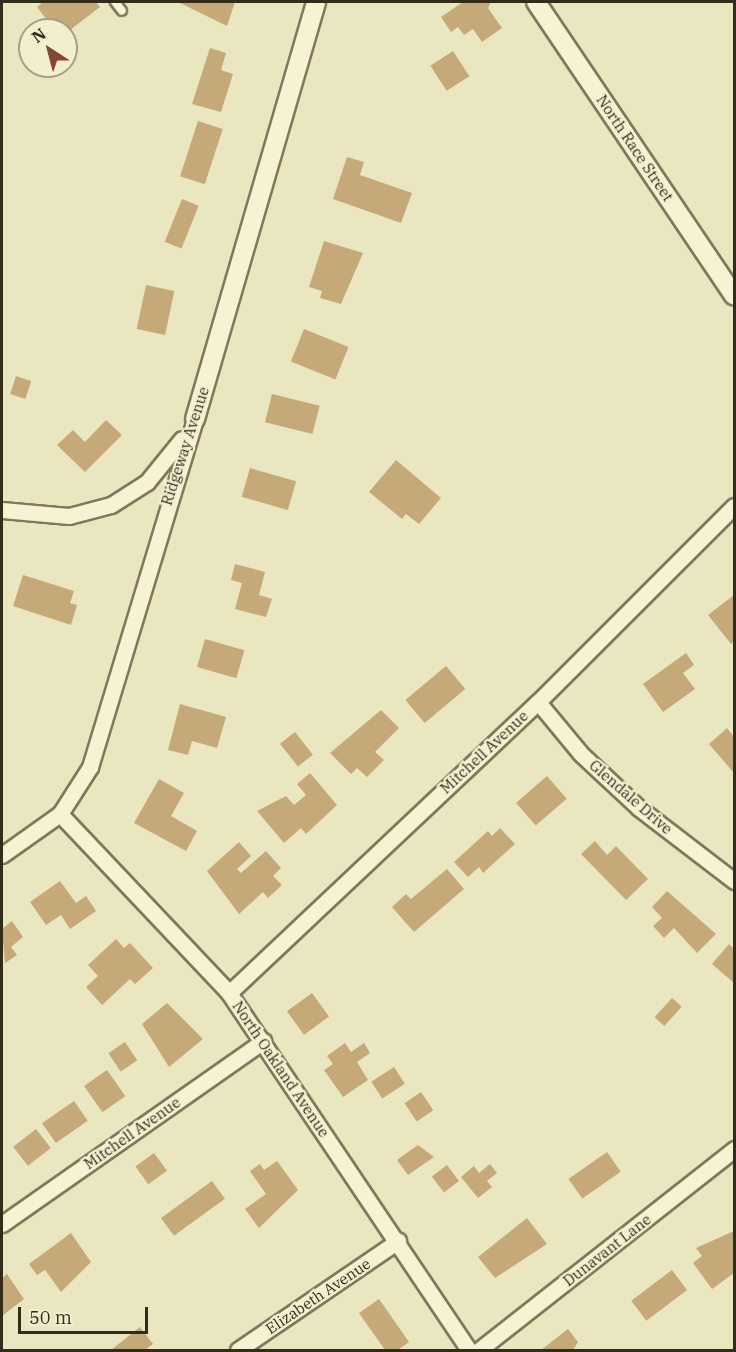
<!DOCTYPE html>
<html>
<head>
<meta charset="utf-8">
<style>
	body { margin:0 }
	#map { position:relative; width:736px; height:1352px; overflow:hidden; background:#eae6c0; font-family:"IBM Plex Serif",serif }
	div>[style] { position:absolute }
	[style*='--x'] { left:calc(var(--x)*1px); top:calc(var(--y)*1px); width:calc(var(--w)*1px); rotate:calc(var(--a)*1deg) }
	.building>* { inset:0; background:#c5a979; transform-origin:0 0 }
	.roads { filter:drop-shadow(2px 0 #81775a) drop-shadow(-2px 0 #81775a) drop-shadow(0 2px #81775a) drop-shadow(0 -2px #81775a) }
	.service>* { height:8px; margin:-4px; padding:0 4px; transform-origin:4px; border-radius:4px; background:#f5f3d2 }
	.minor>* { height:15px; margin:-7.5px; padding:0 7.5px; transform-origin:7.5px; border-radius:7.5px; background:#f5f3d2 }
	.tertiary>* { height:18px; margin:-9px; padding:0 9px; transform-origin:9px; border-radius:9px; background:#f5f3d2 }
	span { translate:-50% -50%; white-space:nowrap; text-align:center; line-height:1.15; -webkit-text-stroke:4.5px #f2efcf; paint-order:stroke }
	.street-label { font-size:15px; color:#322c1d }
	.frame { position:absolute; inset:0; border:3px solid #322c1d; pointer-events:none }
	.north { position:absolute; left:18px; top:18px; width:60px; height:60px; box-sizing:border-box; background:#f2efcf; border:2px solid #a5a188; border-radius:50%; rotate:324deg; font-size:16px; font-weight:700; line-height:24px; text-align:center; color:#322c1d }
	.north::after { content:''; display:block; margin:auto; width:21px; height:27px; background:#8b422f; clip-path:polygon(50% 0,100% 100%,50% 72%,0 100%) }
	.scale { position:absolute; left:18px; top:1307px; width:130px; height:27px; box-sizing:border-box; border:3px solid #322c1d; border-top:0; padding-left:8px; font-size:18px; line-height:21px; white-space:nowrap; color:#322c1d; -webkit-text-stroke:4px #f2efcf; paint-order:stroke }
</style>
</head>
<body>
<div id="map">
	<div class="building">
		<i style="clip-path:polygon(43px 2px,96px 2px,100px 7px,66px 33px,55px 30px,37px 7px)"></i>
		<i style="clip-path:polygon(178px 2px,235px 2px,227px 26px)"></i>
		<i style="clip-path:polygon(463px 2px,491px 2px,488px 8px,502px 28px,482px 42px,473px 29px,464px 35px,458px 27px,451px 32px,441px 17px)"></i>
		<i style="clip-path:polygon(210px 48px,226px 53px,221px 70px,233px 74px,221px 112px,192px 104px)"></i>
		<i style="left:453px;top:51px;width:30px;height:27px;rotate:57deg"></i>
		<i style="left:198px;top:121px;width:26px;height:58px;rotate:18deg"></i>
		<i style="clip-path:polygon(347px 157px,364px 162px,360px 175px,412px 193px,401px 223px,333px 199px)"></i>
		<i style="left:182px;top:199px;width:18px;height:46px;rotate:22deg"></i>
		<i style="clip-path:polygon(324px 241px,363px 253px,341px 304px,320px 298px,322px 291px,309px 287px)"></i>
		<i style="left:146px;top:285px;width:29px;height:45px;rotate:12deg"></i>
		<i style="left:304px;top:329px;width:48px;height:35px;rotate:22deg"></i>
		<i style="left:16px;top:376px;width:16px;height:19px;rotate:18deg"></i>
		<i style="left:272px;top:394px;width:49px;height:29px;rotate:14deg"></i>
		<i style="clip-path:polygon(106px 420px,122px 435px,85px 472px,57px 445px,73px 430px,85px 442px)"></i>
		<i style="clip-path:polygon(396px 460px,441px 498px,419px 524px,406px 514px,402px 519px,369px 492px)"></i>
		<i style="left:250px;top:468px;width:48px;height:30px;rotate:16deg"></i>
		<i style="clip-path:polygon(235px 564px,265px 572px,259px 595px,272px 599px,266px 617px,235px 609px,242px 583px,231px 580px)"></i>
		<i style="clip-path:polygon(23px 575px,74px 591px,70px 603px,77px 605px,71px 625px,13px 606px)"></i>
		<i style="clip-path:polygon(734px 595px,734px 642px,731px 644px,708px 615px)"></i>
		<i style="left:205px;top:639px;width:41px;height:29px;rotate:16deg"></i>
		<i style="clip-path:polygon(686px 653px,694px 665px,683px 673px,695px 689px,663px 712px,643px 684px)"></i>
		<i style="left:446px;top:666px;width:30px;height:53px;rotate:50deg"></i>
		<i style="clip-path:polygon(180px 704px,226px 717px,217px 748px,192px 741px,188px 755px,168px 750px)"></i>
		<i style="clip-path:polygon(381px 710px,399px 728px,375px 752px,384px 760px,367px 777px,357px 768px,351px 774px,330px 753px)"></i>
		<i style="clip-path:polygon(727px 728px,734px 737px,734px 773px,709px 744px)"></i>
		<i style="left:295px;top:732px;width:29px;height:19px;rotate:52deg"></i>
		<i style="clip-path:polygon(310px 773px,337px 805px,306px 834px,301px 828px,284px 843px,257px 811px,286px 796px,294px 805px,306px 795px,297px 784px)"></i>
		<i style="left:547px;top:776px;width:30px;height:41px;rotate:49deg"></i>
		<i style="clip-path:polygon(159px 779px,184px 793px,171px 816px,197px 831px,186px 851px,134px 823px)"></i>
		<i style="clip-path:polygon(500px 828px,515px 844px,483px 873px,479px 867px,468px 877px,454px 862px,488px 831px,492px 836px)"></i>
		<i style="clip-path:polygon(595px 841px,607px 855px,616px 846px,648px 879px,626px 900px,581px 854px)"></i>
		<i style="clip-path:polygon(239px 842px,251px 856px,237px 869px,241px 873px,266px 851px,281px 868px,273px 876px,282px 885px,268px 898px,263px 892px,239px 914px,207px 871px)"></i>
		<i style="clip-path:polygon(447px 869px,464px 889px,414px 932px,392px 907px,406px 894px,411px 899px)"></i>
		<i style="clip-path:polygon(60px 881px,76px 903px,86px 896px,96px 911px,70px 929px,61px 915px,46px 925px,30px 902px)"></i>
		<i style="clip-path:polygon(667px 891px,716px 934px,697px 953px,674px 928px,664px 938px,653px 926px,662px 918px,652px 907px)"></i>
		<i style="clip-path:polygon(12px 921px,23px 937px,11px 947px,17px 955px,5px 963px,2px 929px)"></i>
		<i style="clip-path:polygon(116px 939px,124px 948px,130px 943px,153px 968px,135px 984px,130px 979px,102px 1005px,86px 987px,98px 976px,88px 965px)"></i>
		<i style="clip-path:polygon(729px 944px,734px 949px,734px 983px,712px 964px)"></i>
		<i style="left:312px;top:993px;width:29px;height:31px;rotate:54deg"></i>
		<i style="left:672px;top:998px;width:13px;height:26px;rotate:42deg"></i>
		<i style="clip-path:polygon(167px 1003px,203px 1039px,169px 1067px,142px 1024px)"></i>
		<i style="left:125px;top:1042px;width:22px;height:20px;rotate:56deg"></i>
		<i style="clip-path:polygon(345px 1043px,351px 1052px,364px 1043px,370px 1053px,357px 1062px,368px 1080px,343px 1097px,324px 1070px,333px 1064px,327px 1056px)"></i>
		<i style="left:394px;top:1067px;width:20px;height:27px;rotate:57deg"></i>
		<i style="left:107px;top:1070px;width:32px;height:28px;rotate:55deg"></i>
		<i style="left:421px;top:1092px;width:22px;height:20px;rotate:56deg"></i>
		<i style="left:74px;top:1101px;width:24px;height:39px;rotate:55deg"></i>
		<i style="left:36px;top:1129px;width:24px;height:29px;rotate:52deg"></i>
		<i style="clip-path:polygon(418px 1145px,434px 1157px,408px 1175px,397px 1160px)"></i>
		<i style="left:607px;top:1152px;width:24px;height:47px;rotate:55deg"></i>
		<i style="left:154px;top:1153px;width:22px;height:23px;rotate:54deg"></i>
		<i style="clip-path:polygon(277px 1161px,298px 1190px,259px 1228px,245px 1209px,266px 1194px,250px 1171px,260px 1164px,264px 1170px)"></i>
		<i style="clip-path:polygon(490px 1164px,497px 1173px,487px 1181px,492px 1187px,478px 1198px,461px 1177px,474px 1166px,479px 1173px)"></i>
		<i style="left:447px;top:1165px;width:20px;height:19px;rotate:53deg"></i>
		<i style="left:212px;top:1181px;width:22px;height:63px;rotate:54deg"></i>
		<i style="clip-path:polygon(527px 1218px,547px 1244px,495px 1278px,478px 1257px)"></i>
		<i style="clip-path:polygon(734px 1231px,734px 1273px,712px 1289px,693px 1263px,702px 1256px,696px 1248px)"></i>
		<i style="clip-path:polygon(71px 1233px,91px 1262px,61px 1292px,45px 1270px,37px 1275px,29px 1264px)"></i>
		<i style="left:672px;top:1270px;width:25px;height:51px;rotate:53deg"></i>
		<i style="clip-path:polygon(7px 1274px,24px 1299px,2px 1316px,2px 1278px)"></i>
		<i style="clip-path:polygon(379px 1299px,409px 1342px,398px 1350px,385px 1350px,359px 1313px)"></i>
		<i style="clip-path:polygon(140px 1327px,153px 1344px,145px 1350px,111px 1350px)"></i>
		<i style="clip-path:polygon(568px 1329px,578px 1342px,573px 1350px,541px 1350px)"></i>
	</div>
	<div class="roads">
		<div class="service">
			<i style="--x:115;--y:2;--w:11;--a:52"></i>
		</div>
		<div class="minor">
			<i style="--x:2;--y:510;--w:67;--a:5.1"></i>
			<i style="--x:69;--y:516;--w:43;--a:-14.7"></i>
			<i style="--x:111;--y:505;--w:43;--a:-32.6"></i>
			<i style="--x:147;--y:482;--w:55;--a:-50.9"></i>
			<i style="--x:538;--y:702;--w:67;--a:50.4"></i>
			<i style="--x:581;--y:754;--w:79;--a:43"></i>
			<i style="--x:639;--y:808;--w:120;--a:37.5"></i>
			<i style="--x:60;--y:814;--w:246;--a:46.6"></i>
			<i style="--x:229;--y:993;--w:430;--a:56.1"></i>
			<i style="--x:2;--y:855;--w:71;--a:-35.3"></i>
			<i style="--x:60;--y:814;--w:56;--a:-57.4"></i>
			<i style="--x:90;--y:767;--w:363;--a:-73.2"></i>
			<i style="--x:229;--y:993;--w:424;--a:-43.3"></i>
			<i style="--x:538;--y:702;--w:277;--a:-45"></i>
			<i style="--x:2;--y:1224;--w:319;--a:-35"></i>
			<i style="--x:238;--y:1350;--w:194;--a:-34.3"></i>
			<i style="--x:479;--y:1350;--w:325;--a:-38.2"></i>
		</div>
		<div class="tertiary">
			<i style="--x:536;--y:2;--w:354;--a:56"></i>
			<i style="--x:195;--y:419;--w:434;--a:-73.8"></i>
		</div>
	</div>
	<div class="street-label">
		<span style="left:635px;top:148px;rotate:56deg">North Race Street</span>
		<span style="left:185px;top:446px;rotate:-72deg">Ridgeway Avenue</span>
		<span style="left:484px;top:752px;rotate:-43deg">Mitchell Avenue</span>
		<span style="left:631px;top:797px;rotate:41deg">Glendale Drive</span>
		<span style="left:281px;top:1069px;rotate:56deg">North Oakland Avenue</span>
		<span style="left:132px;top:1133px;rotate:-35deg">Mitchell Avenue</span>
		<span style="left:607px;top:1250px;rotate:-38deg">Dunavant Lane</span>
		<span style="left:318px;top:1296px;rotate:-34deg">Elizabeth Avenue</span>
	</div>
	<div class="frame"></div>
	<div class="north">N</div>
	<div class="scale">50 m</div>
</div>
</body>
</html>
